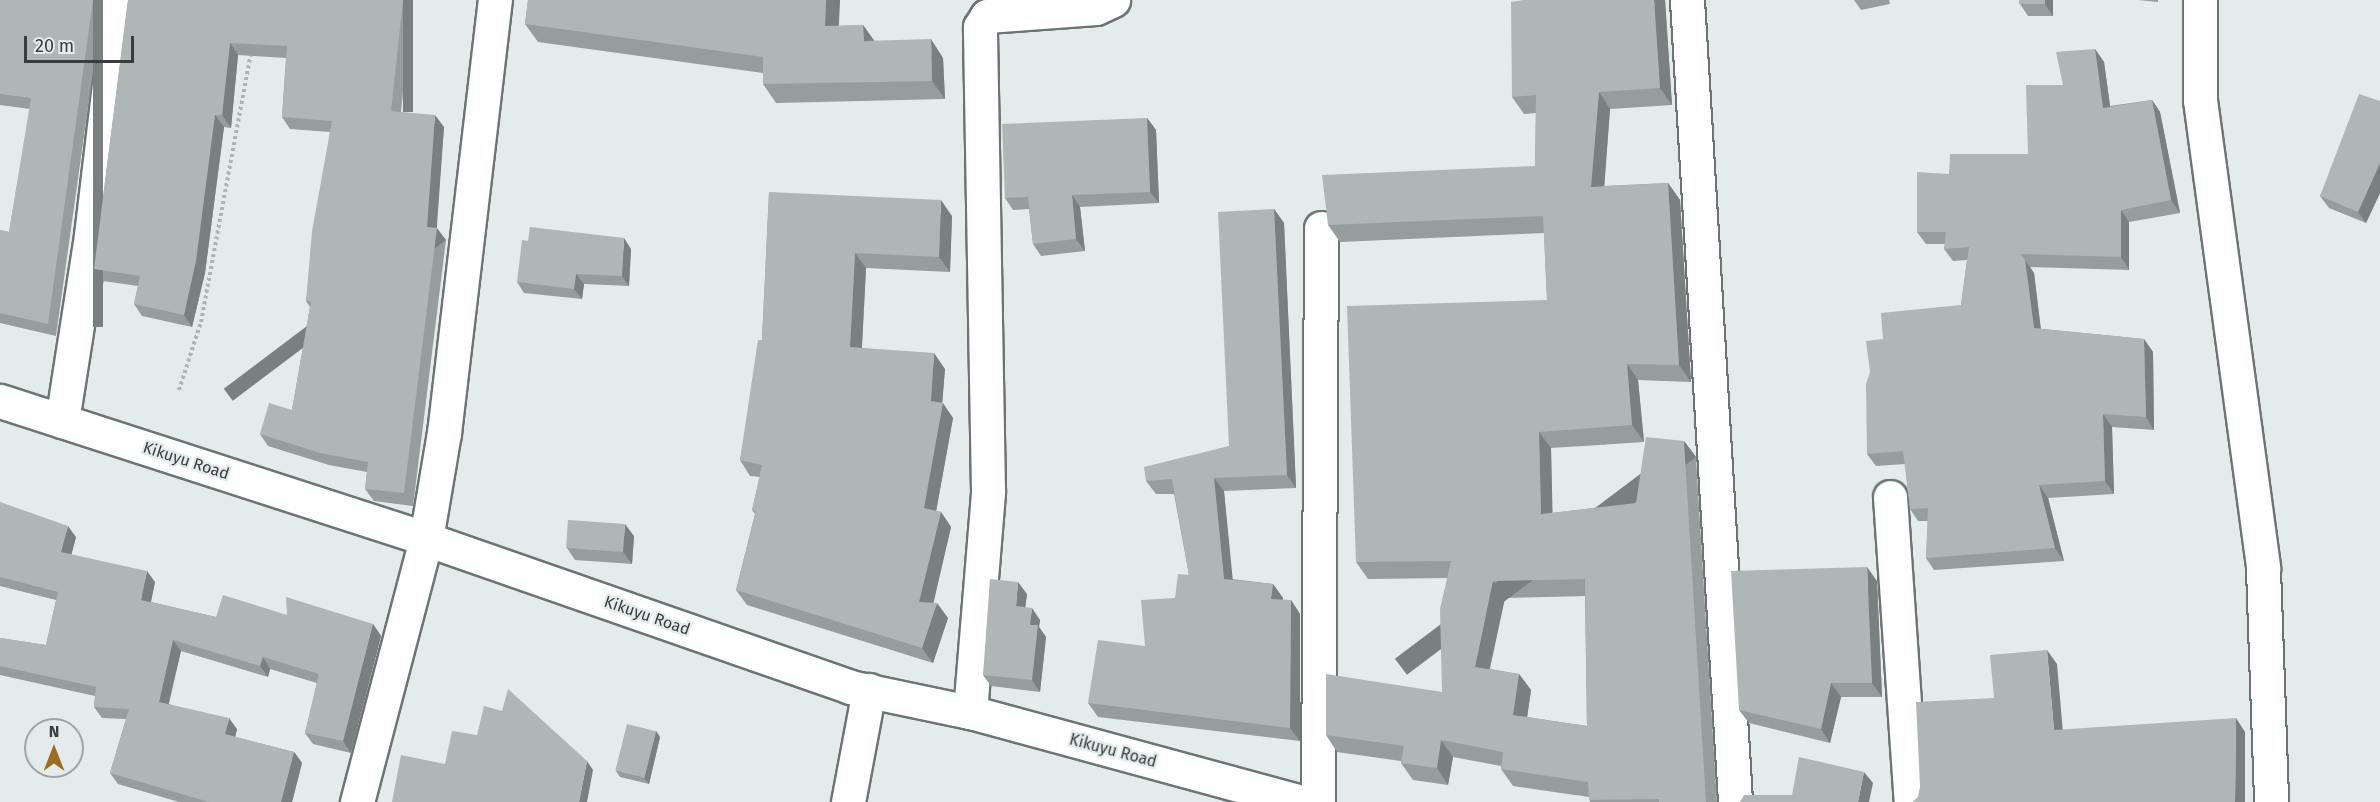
<!DOCTYPE html>
<html>
<head>
<meta charset="utf-8">
<style>
	body { margin:0 }
	#map { position:relative; width:2380px; height:802px; overflow:hidden; background:#e3ebeb; font-family:"Fira Sans",sans-serif }
	div>[style] { position:absolute }
	[style*='--x'] { left:calc(var(--x)*1px); top:calc(var(--y)*1px); width:calc(var(--w)*1px); rotate:calc(var(--a)*1deg) }
	.path>* { height:4px; margin-top:-2px; transform-origin:0; background:repeating-linear-gradient(90deg,#adb4b4 0 3px,transparent 0 6px) }
	.roads { filter:drop-shadow(2px 0 #6c7474) drop-shadow(-2px 0 #6c7474) drop-shadow(0 2px #6c7474) drop-shadow(0 -2px #6c7474) }
	.minor>* { height:33px; margin:-16.5px; padding:0 16.5px; transform-origin:16.5px; border-radius:16.5px; background:#fff }
	.major>* { height:33px; margin:-16.5px; padding:0 16.5px; transform-origin:16.5px; border-radius:16.5px; background:#fff }
	.wall>* { inset:0; background:#969d9d }
	.shaded-wall>* { inset:0; background:#7a7f7f; transform-origin:0 0 }
	.building>* { inset:0; background:#aeb6b6; transform-origin:0 0 }
	span { translate:-50% -50%; white-space:nowrap; text-align:center; line-height:1.15; -webkit-text-stroke:4.5px #e3ebeb; paint-order:stroke }
	.street-label { font-size:16px; color:#3a3d3d }
	.north { position:absolute; left:24px; top:718px; width:60px; height:60px; box-sizing:border-box; background:#e3ebeb; border:2px solid #9fa5a5; border-radius:50%; rotate:0deg; font-size:16px; font-weight:700; line-height:24px; text-align:center; color:#3a3d3d }
	.north::after { content:''; display:block; margin:auto; width:21px; height:27px; background:#9e6d22; clip-path:polygon(50% 0,100% 100%,50% 72%,0 100%) }
	.scale { position:absolute; left:24px; top:36px; width:110px; height:27px; box-sizing:border-box; border:3px solid #3a3d3d; border-top:0; padding-left:8px; font-size:18px; line-height:21px; white-space:nowrap; color:#3a3d3d; -webkit-text-stroke:4px #e3ebeb; paint-order:stroke }
</style>
</head>
<body>
<div id="map">
	<div class="path">
		<i style="--x:179;--y:390;--w:71;--a:-72.1"></i>
		<i style="--x:201;--y:322;--w:276;--a:-79.5"></i>
	</div>
	<div class="roads">
		<div class="minor">
			<i style="--x:1687;--y:0;--w:803;--a:86.57"></i>
			<i style="--x:2200;--y:0;--w:100;--a:90"></i>
			<i style="--x:2200;--y:100;--w:473;--a:82.3"></i>
			<i style="--x:2263;--y:569;--w:233;--a:88"></i>
			<i style="--x:62;--y:421;--w:188;--a:-81.1"></i>
			<i style="--x:91;--y:235;--w:237;--a:-83.2"></i>
			<i style="--x:1890;--y:497;--w:306;--a:86.1"></i>
			<i style="--x:970;--y:712;--w:222;--a:-85.3"></i>
			<i style="--x:988;--y:491;--w:464;--a:-91"></i>
			<i style="--x:980;--y:27;--w:13;--a:-58"></i>
			<i style="--x:987;--y:16;--w:109;--a:-4.2"></i>
			<i style="--x:1096;--y:8;--w:19;--a:-25"></i>
			<i style="--x:357;--y:802;--w:272;--a:-75.3"></i>
			<i style="--x:426;--y:539;--w:108;--a:-80.4"></i>
			<i style="--x:444;--y:433;--w:436;--a:-83.3"></i>
			<i style="--x:848;--y:802;--w:114;--a:-79.4"></i>
			<i style="--x:1318;--y:802;--w:574;--a:-89.7"></i>
		</div>
		<div class="major">
			<i style="--x:0;--y:401;--w:448;--a:17.9"></i>
			<i style="--x:426;--y:539;--w:449;--a:19.2"></i>
			<i style="--x:850;--y:687;--w:123;--a:11.8"></i>
			<i style="--x:970;--y:712;--w:344;--a:15.2"></i>
		</div>
	</div>
	<div class="wall">
		<i style="clip-path:polygon(0 0,103px 0,56px 336px,0 323px,0 230px,9px 232px,30px 109px,0 105px)"></i>
		<i style="clip-path:polygon(128px 0,413px 0,401px 112px,444px 127px,436px 228px,446px 240px,413px 506px,374px 501px,365px 489px,367px 472px,329px 465px,268px 446px,260px 434px,292px 410px,310px 307px,306px 301px,330px 132px,290px 129px,282px 117px,286px 58px,238px 55px,231px 128px,224px 127px,205px 273px,192px 327px,142px 316px,134px 304px,138px 286px,103px 281px,94px 269px)"></i>
		<i style="clip-path:polygon(528px 0,840px 0,839px 26px,863px 25px,874px 41px,943px 58px,945px 99px,776px 103px,763px 84px,763px 73px,538px 42px,525px 24px)"></i>
		<i style="clip-path:polygon(evenodd,1665px 0,1672px 105px,1610px 109px,1604px 186px,1668px 183px,1680px 200px,1691px 382px,1638px 380px,1644px 442px,1551px 448px,1552px 513px,1636px 503px,1684px 441px,1696px 457px,1717px 802px,1590px 802px,1589px 797px,1513px 786px,1501px 769px,1501px 766px,1453px 757px,1448px 785px,1413px 780px,1401px 763px,1401px 761px,1337px 752px,1326px 735px,1442px 692px,1447px 578px,1368px 579px,1356px 562px,1547px 300px,1544px 233px,1340px 242px,1328px 225px,1535px 166px,1536px 113px,1524px 114px,1512px 97px,1665px 0,1585px 596px,1587px 726px,1527px 717px,1531px 690px,1519px 674px,1490px 669px,1505px 598px,1585px 596px)"></i>
		<i style="clip-path:polygon(1854px 0,1889px 0,1890px 4px,1861px 10px)"></i>
		<i style="clip-path:polygon(2053px 0,2053px 16px,2028px 16px,2020px 4px)"></i>
		<i style="clip-path:polygon(2138px 0,2158px 0,2158px 2px)"></i>
		<i style="clip-path:polygon(2095px 49px,2104px 62px,2110px 106px,2152px 100px,2160px 112px,2180px 213px,2129px 222px,2129px 270px,2030px 267px,2034px 273px,2041px 329px,2144px 339px,2153px 352px,2154px 430px,2112px 427px,2114px 494px,2048px 498px,2064px 561px,1934px 570px,1926px 558px,1928px 521px,1918px 521px,1910px 509px,1905px 464px,1876px 466px,1867px 454px,1883px 339px,1961px 305px,1967px 260px,1953px 261px,1944px 249px,1945px 244px,1926px 244px,1917px 232px,1949px 174px,2028px 154px,2063px 85px)"></i>
		<i style="clip-path:polygon(2380px 101px,2380px 193px,2366px 223px,2329px 208px,2320px 196px)"></i>
		<i style="clip-path:polygon(1147px 118px,1156px 130px,1159px 203px,1080px 207px,1085px 251px,1041px 256px,1033px 244px,1029px 209px,1013px 210px,1005px 198px)"></i>
		<i style="clip-path:polygon(769px 192px,952px 216px,950px 272px,866px 268px,862px 348px,945px 369px,942px 403px,953px 418px,936px 511px,941px 512px,951px 527px,933px 603px,948px 618px,933px 663px,747px 605px,736px 590px,755px 514px,752px 510px,760px 477px,750px 476px,740px 460px,762px 340px)"></i>
		<i style="clip-path:polygon(1274px 209px,1284px 223px,1296px 488px,1224px 491px,1232px 579px,1273px 584px,1283px 598px,1282px 600px,1291px 600px,1300px 614px,1300px 741px,1098px 717px,1088px 703px,1145px 646px,1189px 575px,1174px 494px,1156px 494px,1146px 481px,1229px 446px)"></i>
		<i style="clip-path:polygon(631px 249px,629px 286px,584px 284px,582px 299px,524px 293px,517px 282px)"></i>
		<i style="clip-path:polygon(0 502px,76px 537px,71px 555px,155px 582px,151px 602px,216px 617px,287px 615px,373px 624px,381px 636px,351px 753px,313px 744px,305px 733px,317px 683px,270px 669px,268px 677px,181px 651px,169px 704px,237px 729px,235px 737px,294px 752px,302px 763px,292px 802px,179px 802px,118px 784px,110px 773px,126px 719px,102px 718px,94px 707px,95px 696px,0 675px,0 638px,46px 645px,56px 600px,0 586px)"></i>
		<i style="clip-path:polygon(634px 536px,632px 564px,575px 560px,567px 548px)"></i>
		<i style="clip-path:polygon(1877px 581px,1882px 697px,1841px 697px,1830px 743px,1749px 723px,1739px 710px)"></i>
		<i style="clip-path:polygon(1027px 594px,1025px 607px,1040px 620px,1039px 627px,1046px 637px,1040px 692px,991px 686px,983px 675px)"></i>
		<i style="clip-path:polygon(656px 731px,660px 737px,649px 784px,620px 777px,616px 771px)"></i>
	</div>
	<div class="shaded-wall">
		<i style="left:93px;top:0;width:10px;height:327px"></i>
		<i style="left:403px;top:0;width:10px;height:112px"></i>
		<i style="clip-path:polygon(826px 0,840px 0,837px 45px,825px 26px)"></i>
		<i style="clip-path:polygon(1654px 0,1665px 0,1672px 105px,1660px 88px)"></i>
		<i style="clip-path:polygon(2045px 0,2053px 0,2053px 16px,2045px 4px)"></i>
		<i style="clip-path:polygon(863px 25px,876px 43px,864px 41px)"></i>
		<i style="clip-path:polygon(931px 39px,943px 58px,945px 99px,932px 81px)"></i>
		<i style="clip-path:polygon(230px 43px,238px 55px,231px 128px,222px 115px)"></i>
		<i style="clip-path:polygon(2095px 49px,2104px 62px,2112px 120px,2103px 108px)"></i>
		<i style="clip-path:polygon(1599px 92px,1610px 109px,1603px 204px,1591px 187px)"></i>
		<i style="clip-path:polygon(2152px 100px,2160px 112px,2180px 213px,2171px 200px)"></i>
		<i style="clip-path:polygon(215px 115px,224px 127px,205px 273px,192px 327px,184px 315px)"></i>
		<i style="clip-path:polygon(435px 115px,444px 127px,436px 239px,427px 227px)"></i>
		<i style="clip-path:polygon(1147px 118px,1156px 130px,1159px 203px,1150px 192px)"></i>
		<i style="clip-path:polygon(2380px 163px,2380px 193px,2366px 223px,2358px 212px)"></i>
		<i style="clip-path:polygon(1668px 183px,1680px 200px,1691px 382px,1679px 365px)"></i>
		<i style="clip-path:polygon(1072px 195px,1080px 207px,1085px 251px,1076px 239px)"></i>
		<i style="clip-path:polygon(941px 200px,952px 216px,950px 272px,939px 257px)"></i>
		<i style="clip-path:polygon(1274px 209px,1284px 223px,1296px 488px,1287px 475px)"></i>
		<i style="clip-path:polygon(2121px 210px,2129px 222px,2129px 270px,2121px 257px)"></i>
		<i style="left:437px;top:228px;width:15px;height:267px;rotate:53deg"></i>
		<i style="clip-path:polygon(624px 238px,631px 249px,629px 286px,622px 276px)"></i>
		<i style="clip-path:polygon(855px 253px,866px 268px,861px 362px,850px 347px)"></i>
		<i style="clip-path:polygon(2025px 260px,2034px 273px,2042px 340px,2034px 328px)"></i>
		<i style="clip-path:polygon(576px 274px,584px 284px,582px 299px,574px 289px)"></i>
		<i style="clip-path:polygon(2144px 339px,2153px 352px,2154px 430px,2146px 417px)"></i>
		<i style="clip-path:polygon(934px 353px,945px 369px,942px 406px,943px 403px,953px 418px,934px 523px,924px 508px)"></i>
		<i style="clip-path:polygon(1627px 364px,1638px 380px,1644px 442px,1632px 425px)"></i>
		<i style="clip-path:polygon(2103px 414px,2112px 427px,2114px 494px,2105px 481px)"></i>
		<i style="clip-path:polygon(1539px 432px,1551px 448px,1553px 531px,1541px 514px)"></i>
		<i style="left:1684px;top:441px;width:20px;height:362px;rotate:53deg"></i>
		<i style="clip-path:polygon(1214px 478px,1224px 491px,1234px 592px,1224px 579px)"></i>
		<i style="clip-path:polygon(2039px 485px,2048px 498px,2064px 561px,2055px 548px)"></i>
		<i style="clip-path:polygon(941px 512px,951px 527px,930px 618px,919px 602px)"></i>
		<i style="clip-path:polygon(625px 524px,634px 536px,632px 564px,623px 552px)"></i>
		<i style="clip-path:polygon(68px 526px,76px 537px,69px 564px,61px 552px)"></i>
		<i style="clip-path:polygon(1867px 567px,1877px 581px,1882px 697px,1872px 683px)"></i>
		<i style="clip-path:polygon(147px 571px,155px 582px,149px 611px,141px 600px)"></i>
		<i style="clip-path:polygon(1493px 581px,1505px 598px,1486px 684px,1475px 667px)"></i>
		<i style="clip-path:polygon(1018px 582px,1027px 594px,1024px 618px,1016px 606px)"></i>
		<i style="clip-path:polygon(1273px 584px,1283px 598px,1281px 613px,1271px 599px)"></i>
		<i style="clip-path:polygon(1291px 600px,1300px 614px,1300px 741px,1290px 728px)"></i>
		<i style="clip-path:polygon(937px 603px,948px 618px,933px 663px,922px 648px)"></i>
		<i style="clip-path:polygon(1032px 608px,1040px 620px,1039px 627px,1046px 637px,1040px 692px,1032px 680px,1030px 625px)"></i>
		<i style="clip-path:polygon(373px 624px,381px 636px,351px 753px,343px 741px)"></i>
		<i style="clip-path:polygon(173px 640px,181px 651px,166px 713px,159px 702px)"></i>
		<i style="clip-path:polygon(2047px 650px,2057px 664px,2064px 744px,2054px 730px)"></i>
		<i style="clip-path:polygon(263px 657px,270px 669px,268px 677px,260px 666px)"></i>
		<i style="clip-path:polygon(1519px 674px,1531px 690px,1525px 732px,1513px 715px)"></i>
		<i style="clip-path:polygon(1831px 683px,1841px 697px,1830px 743px,1821px 729px)"></i>
		<i style="clip-path:polygon(229px 718px,237px 729px,233px 746px,225px 734px)"></i>
		<i style="clip-path:polygon(2236px 718px,2245px 732px,2245px 802px,2235px 802px)"></i>
		<i style="clip-path:polygon(656px 731px,660px 737px,649px 784px,644px 778px)"></i>
		<i style="clip-path:polygon(1441px 740px,1453px 757px,1448px 785px,1437px 768px)"></i>
		<i style="clip-path:polygon(294px 752px,302px 763px,292px 802px,281px 802px)"></i>
		<i style="clip-path:polygon(587px 761px,593px 770px,587px 802px,579px 802px)"></i>
		<i style="clip-path:polygon(1864px 772px,1873px 783px,1869px 802px,1858px 802px)"></i>
	</div>
	<div class="building">
		<i style="clip-path:polygon(0 0,93px 0,48px 324px,0 313px,0 230px,9px 232px,31px 98px,0 94px)"></i>
		<i style="clip-path:polygon(128px 0,403px 0,391px 111px,435px 115px,427px 227px,437px 228px,404px 493px,365px 489px,368px 462px,320px 453px,260px 434px,269px 403px,292px 410px,311px 301px,306px 301px,312px 231px,332px 121px,282px 117px,287px 46px,230px 43px,222px 115px,215px 115px,196px 261px,184px 315px,134px 304px,140px 276px,94px 269px)"></i>
		<i style="clip-path:polygon(528px 0,826px 0,825px 26px,863px 25px,864px 41px,931px 39px,932px 81px,763px 84px,763px 57px,525px 24px)"></i>
		<i style="clip-path:polygon(evenodd,1523px 0,1654px 0,1660px 88px,1599px 92px,1591px 187px,1668px 183px,1679px 365px,1627px 364px,1632px 425px,1539px 432px,1541px 514px,1636px 503px,1646px 437px,1684px 441px,1706px 802px,1659px 802px,1659px 799px,1589px 800px,1588px 782px,1501px 769px,1503px 752px,1441px 740px,1437px 768px,1401px 763px,1404px 746px,1326px 735px,1326px 674px,1442px 692px,1440px 609px,1451px 561px,1356px 562px,1347px 306px,1547px 300px,1543px 216px,1328px 225px,1322px 175px,1535px 166px,1536px 95px,1512px 97px,1511px 2px,1523px 0,1585px 579px,1587px 726px,1513px 715px,1519px 674px,1475px 667px,1493px 581px,1585px 579px)"></i>
		<i style="left:2019px;top:0;width:26px;height:4px"></i>
		<i style="clip-path:polygon(2095px 49px,2103px 108px,2152px 100px,2171px 200px,2121px 210px,2121px 257px,2020px 254px,2025px 260px,2034px 328px,2144px 339px,2146px 417px,2103px 414px,2105px 481px,2039px 485px,2055px 548px,1926px 558px,1928px 508px,1910px 509px,1903px 451px,1867px 454px,1866px 384px,1870px 372px,1866px 341px,1883px 339px,1881px 313px,1961px 305px,1969px 247px,1944px 249px,1946px 232px,1917px 232px,1917px 172px,1949px 174px,1950px 154px,2028px 154px,2026px 85px,2063px 85px,2056px 52px)"></i>
		<i style="clip-path:polygon(2359px 94px,2380px 101px,2380px 163px,2358px 212px,2320px 196px)"></i>
		<i style="clip-path:polygon(1147px 118px,1150px 192px,1072px 195px,1076px 239px,1033px 244px,1028px 197px,1005px 198px,1002px 124px)"></i>
		<i style="clip-path:polygon(769px 192px,941px 200px,939px 257px,855px 253px,850px 347px,934px 353px,931px 401px,943px 403px,924px 508px,941px 512px,919px 602px,937px 603px,922px 648px,736px 590px,756px 511px,752px 510px,762px 465px,740px 460px,758px 340px,762px 340px)"></i>
		<i style="clip-path:polygon(1274px 209px,1287px 475px,1214px 478px,1224px 579px,1273px 584px,1271px 599px,1291px 600px,1290px 728px,1088px 703px,1098px 640px,1145px 646px,1141px 600px,1175px 598px,1178px 574px,1189px 575px,1172px 479px,1146px 481px,1144px 467px,1229px 446px,1218px 212px)"></i>
		<i style="clip-path:polygon(530px 227px,624px 238px,622px 276px,576px 274px,574px 289px,517px 282px,522px 240px,528px 241px)"></i>
		<i style="clip-path:polygon(0 502px,68px 526px,61px 552px,147px 571px,141px 600px,216px 617px,223px 595px,287px 615px,286px 597px,373px 624px,343px 741px,305px 733px,319px 674px,263px 657px,260px 666px,173px 640px,159px 702px,229px 718px,225px 734px,294px 752px,281px 802px,209px 802px,110px 773px,129px 709px,94px 707px,96px 687px,0 666px,0 638px,46px 645px,58px 592px,0 577px)"></i>
		<i style="left:568px;top:520px;width:57px;height:28px;rotate:4deg"></i>
		<i style="clip-path:polygon(1867px 567px,1872px 683px,1831px 683px,1821px 729px,1739px 710px,1731px 571px)"></i>
		<i style="clip-path:polygon(990px 579px,1018px 582px,1016px 606px,1032px 608px,1030px 625px,1038px 625px,1032px 680px,983px 675px)"></i>
		<i style="clip-path:polygon(2047px 650px,2054px 730px,2236px 718px,2235px 802px,1912px 802px,1918px 797px,1920px 787px,1916px 702px,1994px 698px,1990px 655px)"></i>
		<i style="clip-path:polygon(508px 689px,587px 761px,579px 802px,392px 802px,401px 755px,445px 764px,452px 731px,477px 735px,484px 706px,502px 711px)"></i>
		<i style="left:627px;top:724px;width:30px;height:48px;rotate:14deg"></i>
		<i style="clip-path:polygon(1799px 757px,1864px 772px,1858px 802px,1740px 802px,1744px 795px,1792px 795px)"></i>
	</div>
	<div class="street-label">
		<span style="left:186px;top:461px;rotate:18deg">Kikuyu Road</span>
		<span style="left:647px;top:616px;rotate:19deg">Kikuyu Road</span>
		<span style="left:1113px;top:751px;rotate:15deg">Kikuyu Road</span>
	</div>
	<div class="north">N</div>
	<div class="scale">20 m</div>
</div>
</body>
</html>
